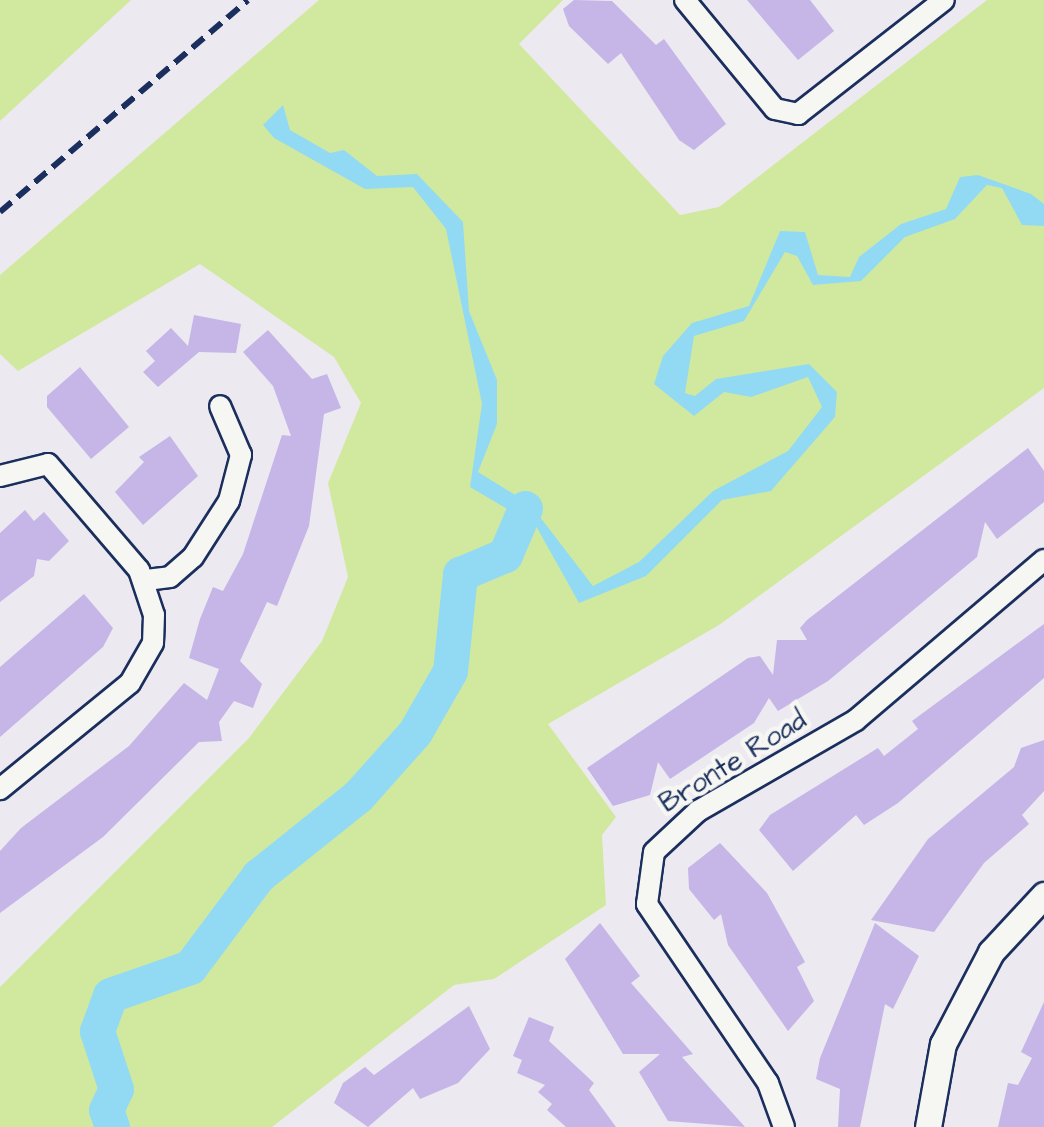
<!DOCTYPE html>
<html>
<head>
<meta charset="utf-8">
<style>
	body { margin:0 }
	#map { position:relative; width:1044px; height:1127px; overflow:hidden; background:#ece9f0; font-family:"Architects Daughter",sans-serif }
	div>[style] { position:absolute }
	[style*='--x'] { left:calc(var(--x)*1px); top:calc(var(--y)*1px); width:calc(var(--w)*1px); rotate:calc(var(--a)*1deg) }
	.green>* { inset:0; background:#d1e99e }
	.water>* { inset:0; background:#92daf4 }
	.river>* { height:35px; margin:-17.5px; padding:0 17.5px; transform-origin:17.5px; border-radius:17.5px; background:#92daf4 }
	.building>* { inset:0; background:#c5b6e7 }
	.roads { filter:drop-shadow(2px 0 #1b2f5e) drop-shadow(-2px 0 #1b2f5e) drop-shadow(0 2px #1b2f5e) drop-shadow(0 -2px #1b2f5e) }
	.minor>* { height:20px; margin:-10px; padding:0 10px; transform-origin:10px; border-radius:10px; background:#f6f6f2 }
	.tertiary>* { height:25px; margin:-12.5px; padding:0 12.5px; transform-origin:12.5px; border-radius:12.5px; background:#f6f6f2 }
	.rail>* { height:6px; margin-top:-3px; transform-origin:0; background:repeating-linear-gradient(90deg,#1b2f5e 0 15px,transparent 0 23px) }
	span { translate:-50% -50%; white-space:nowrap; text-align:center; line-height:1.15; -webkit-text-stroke:9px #f6f6f2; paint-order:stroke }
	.street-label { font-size:28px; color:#1b2f5e }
</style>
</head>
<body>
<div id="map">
	<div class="green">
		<i style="clip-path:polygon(0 0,131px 0,0 121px)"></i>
		<i style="clip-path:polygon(319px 0,563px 0,519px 44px,680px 215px,719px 207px,987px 0,1044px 0,1044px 388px,719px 625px,548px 724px,616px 817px,602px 835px,606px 905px,494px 979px,454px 985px,272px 1127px,0 1127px,0 987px,249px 738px,322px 641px,348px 577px,328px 483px,361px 403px,334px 357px,200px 264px,18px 371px,0 354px,0 275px)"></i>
	</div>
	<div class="water">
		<i style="clip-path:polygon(283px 105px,290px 130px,330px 153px,344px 150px,377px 176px,417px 174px,463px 222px,469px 311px,497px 380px,497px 424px,478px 472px,530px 504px,593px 586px,639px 562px,713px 491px,788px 451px,822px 407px,808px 377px,751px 397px,724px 392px,694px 416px,654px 384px,663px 356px,692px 323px,749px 306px,780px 231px,805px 232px,818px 275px,850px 277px,859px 257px,901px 224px,946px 209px,960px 177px,978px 175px,1031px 194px,1044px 204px,1044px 226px,1022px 225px,1002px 188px,987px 185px,955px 219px,905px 237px,861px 281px,813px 285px,797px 256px,785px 252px,744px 321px,694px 336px,685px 393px,695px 396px,716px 379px,809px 364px,837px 392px,835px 417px,771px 491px,722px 500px,646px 576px,579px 603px,536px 526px,470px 487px,482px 404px,446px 229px,413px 187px,365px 189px,274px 138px,263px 125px)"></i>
	</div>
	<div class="river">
		<i style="--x:112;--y:1127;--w:18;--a:-109"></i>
		<i style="--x:106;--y:1110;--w:23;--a:-65"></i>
		<i style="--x:116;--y:1089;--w:61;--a:-108.1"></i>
		<i style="--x:97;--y:1031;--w:38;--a:-70"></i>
		<i style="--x:110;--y:995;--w:85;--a:-19.3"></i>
		<i style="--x:190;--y:967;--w:114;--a:-53.2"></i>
		<i style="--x:258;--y:876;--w:128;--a:-38.7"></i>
		<i style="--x:358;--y:796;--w:86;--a:-48.3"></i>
		<i style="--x:415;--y:732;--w:70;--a:-60.2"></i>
		<i style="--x:450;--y:671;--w:98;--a:-84.1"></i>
		<i style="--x:460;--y:574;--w:49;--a:-22.9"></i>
		<i style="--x:505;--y:555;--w:51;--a:-66.9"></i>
	</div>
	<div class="building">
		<i style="clip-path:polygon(574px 0,612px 1px,656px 45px,664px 39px,726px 124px,694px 150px,679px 140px,621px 53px,608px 64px,569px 26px,563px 9px)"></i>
		<i style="clip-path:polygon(747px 0,810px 0,834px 31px,798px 60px)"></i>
		<i style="clip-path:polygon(194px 315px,241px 324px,236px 353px,199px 352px,158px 387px,143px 372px,155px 361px,146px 351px,171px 328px,188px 346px)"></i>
		<i style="clip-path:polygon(268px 330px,312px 379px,327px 374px,341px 408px,324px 414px,309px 526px,277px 606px,267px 602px,240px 661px,262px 684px,253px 708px,234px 701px,219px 722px,222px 741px,199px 742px,103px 837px,0 913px,0 851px,21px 828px,129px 746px,184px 683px,207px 700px,219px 669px,189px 658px,200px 619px,213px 587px,223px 591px,243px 554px,282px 435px,291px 436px,273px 386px,243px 352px)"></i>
		<i style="clip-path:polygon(80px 367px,129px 427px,91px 459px,47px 407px,47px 396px)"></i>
		<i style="clip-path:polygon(170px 436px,198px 476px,143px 525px,115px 492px,144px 462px,139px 457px)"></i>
		<i style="clip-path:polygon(1028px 448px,1044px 471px,1044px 502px,997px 539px,985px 522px,977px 557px,828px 681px,778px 711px,769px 698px,754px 723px,670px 779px,658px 762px,650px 795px,613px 806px,587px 768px,748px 658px,760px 656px,773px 675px,777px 640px,807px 640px,800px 628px,807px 620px)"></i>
		<i style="clip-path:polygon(25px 510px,34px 521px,44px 512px,69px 541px,49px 561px,37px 559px,34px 576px,0 602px,0 533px)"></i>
		<i style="clip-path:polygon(84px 594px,113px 628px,103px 647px,0 737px,0 667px)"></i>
		<i style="clip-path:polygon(1044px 624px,1044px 678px,898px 803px,864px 825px,856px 815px,793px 871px,759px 830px,770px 815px,878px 748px,884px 756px,918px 729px,912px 721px)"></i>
		<i style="clip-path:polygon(1044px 740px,1044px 791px,1022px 815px,1029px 824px,984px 863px,934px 932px,871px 920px,928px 839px,1014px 767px,1021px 748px)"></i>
		<i style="clip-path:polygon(720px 843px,767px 893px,805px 962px,797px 967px,814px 1001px,788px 1031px,728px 945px,721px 914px,714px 920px,689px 889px,688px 868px)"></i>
		<i style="clip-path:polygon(600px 923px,640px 976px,631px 983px,693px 1054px,682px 1057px,745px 1127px,668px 1121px,639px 1072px,660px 1054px,623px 1054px,565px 959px)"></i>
		<i style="clip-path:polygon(875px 923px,919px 956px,893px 1009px,885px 1004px,860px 1127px,838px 1127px,840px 1089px,816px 1079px,820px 1058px)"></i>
		<i style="clip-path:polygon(1044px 1002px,1044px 1127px,998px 1127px,1008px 1083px,1018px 1085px,1032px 1058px,1021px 1052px)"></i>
		<i style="clip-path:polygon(469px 1006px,490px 1049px,458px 1083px,420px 1099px,413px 1088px,368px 1127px,334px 1103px,343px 1083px,365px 1067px,374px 1075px)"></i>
		<i style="clip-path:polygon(529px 1017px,554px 1027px,549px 1041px,594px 1083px,589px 1090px,616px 1127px,566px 1127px,547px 1110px,552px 1104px,538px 1092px,545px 1085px,517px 1073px,522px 1060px,513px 1056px)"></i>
	</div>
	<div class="roads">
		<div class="minor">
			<i style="--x:685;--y:0;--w:141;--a:50.5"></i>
			<i style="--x:775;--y:109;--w:24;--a:12"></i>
			<i style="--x:798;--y:114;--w:185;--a:-38"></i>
			<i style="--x:0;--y:476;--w:49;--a:-14"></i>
			<i style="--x:48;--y:464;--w:140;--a:49.4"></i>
			<i style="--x:139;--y:570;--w:47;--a:71.6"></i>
			<i style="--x:154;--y:615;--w:28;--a:92"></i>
			<i style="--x:153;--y:643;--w:46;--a:119.9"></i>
			<i style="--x:130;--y:683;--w:168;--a:140.8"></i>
			<i style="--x:146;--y:580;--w:24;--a:-7"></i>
			<i style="--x:170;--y:577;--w:30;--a:-41"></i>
			<i style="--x:193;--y:557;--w:67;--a:-57.3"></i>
			<i style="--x:229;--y:501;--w:48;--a:-75.4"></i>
			<i style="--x:241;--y:455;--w:53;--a:-113.2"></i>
			<i style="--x:784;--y:1127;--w:47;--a:-110"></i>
			<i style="--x:768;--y:1083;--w:216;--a:-124.1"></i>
			<i style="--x:647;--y:904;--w:52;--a:-82.3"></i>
			<i style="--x:654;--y:852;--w:60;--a:-43"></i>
			<i style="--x:698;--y:811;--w:182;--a:-29.9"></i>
			<i style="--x:856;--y:720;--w:247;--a:-40.4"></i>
		</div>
		<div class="tertiary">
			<i style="--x:928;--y:1127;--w:84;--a:-79.8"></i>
			<i style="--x:943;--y:1044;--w:104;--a:-62.4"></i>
			<i style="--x:991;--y:952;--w:78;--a:-47.1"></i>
		</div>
	</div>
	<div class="rail">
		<i style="--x:0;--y:212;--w:326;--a:-40.5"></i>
	</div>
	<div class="street-label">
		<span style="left:733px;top:762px;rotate:-32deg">Bronte Road</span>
	</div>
</div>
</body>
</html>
